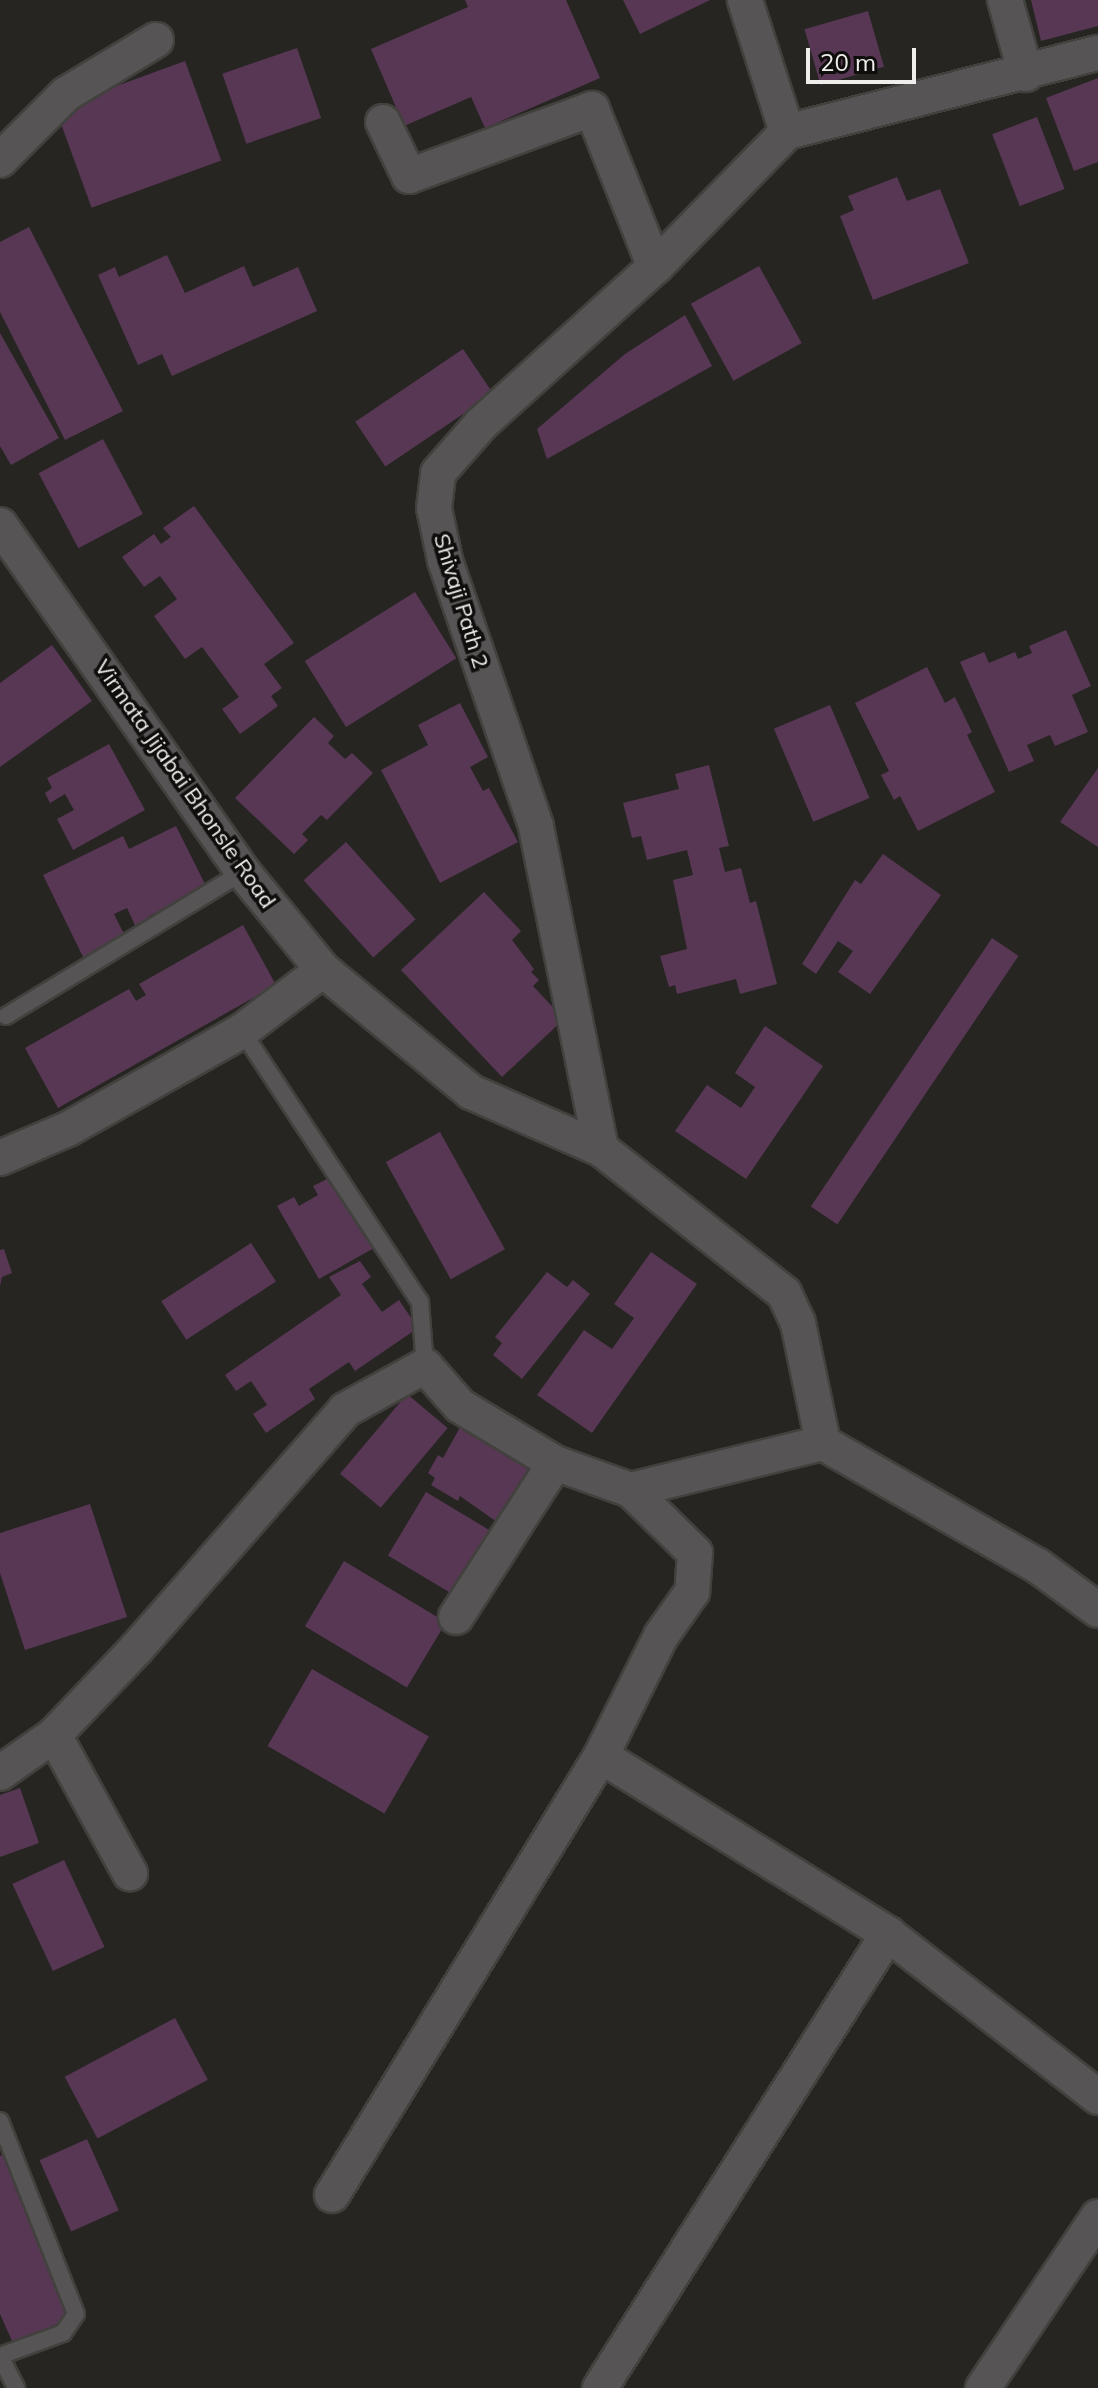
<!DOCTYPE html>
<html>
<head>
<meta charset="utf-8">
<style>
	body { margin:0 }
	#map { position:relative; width:1098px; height:2388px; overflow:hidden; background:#262522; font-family:Mulish,sans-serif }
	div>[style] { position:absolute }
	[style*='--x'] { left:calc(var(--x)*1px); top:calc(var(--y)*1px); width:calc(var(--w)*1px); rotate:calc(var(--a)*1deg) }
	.building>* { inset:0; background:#573753; transform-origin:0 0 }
	.roads { filter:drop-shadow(2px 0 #42413e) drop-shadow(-2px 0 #42413e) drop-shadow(0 2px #42413e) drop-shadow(0 -2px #42413e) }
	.service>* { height:16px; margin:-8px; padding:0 8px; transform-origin:8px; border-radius:8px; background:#565454 }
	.minor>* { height:34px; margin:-17px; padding:0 17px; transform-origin:17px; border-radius:17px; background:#565454 }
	span { translate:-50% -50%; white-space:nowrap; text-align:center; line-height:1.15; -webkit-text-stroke:7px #0f0e0d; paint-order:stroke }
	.street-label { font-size:22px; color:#efeeec }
	.scale { position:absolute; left:806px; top:48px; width:110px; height:36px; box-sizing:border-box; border:4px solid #efeeec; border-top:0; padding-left:10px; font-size:24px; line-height:28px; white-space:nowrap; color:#efeeec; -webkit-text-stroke:6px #0f0e0d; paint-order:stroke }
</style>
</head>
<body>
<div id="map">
	<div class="building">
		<i style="clip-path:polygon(465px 0,566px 0,600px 78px,485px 128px,471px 97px,404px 126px,371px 49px,468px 7px)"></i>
		<i style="clip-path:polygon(623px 0,710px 0,640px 34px)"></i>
		<i style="clip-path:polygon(1031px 0,1098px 0,1098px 26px,1041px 41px)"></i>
		<i style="left:868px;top:11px;width:58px;height:66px;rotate:74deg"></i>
		<i style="left:297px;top:48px;width:74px;height:79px;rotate:71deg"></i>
		<i style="left:185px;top:61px;width:106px;height:138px;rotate:70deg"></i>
		<i style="clip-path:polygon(1098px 78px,1098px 162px,1074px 171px,1046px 98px)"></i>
		<i style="left:1037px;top:117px;width:77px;height:48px;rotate:69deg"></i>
		<i style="clip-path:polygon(897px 177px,907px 201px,940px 189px,969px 263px,873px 300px,840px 216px,854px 210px,848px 196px)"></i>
		<i style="clip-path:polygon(29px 227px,123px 411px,65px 440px,0 312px,0 242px)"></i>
		<i style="clip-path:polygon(167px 255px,185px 293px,244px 266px,253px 287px,298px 267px,317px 311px,172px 376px,162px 354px,138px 365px,98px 275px,115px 267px,119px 277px)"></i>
		<i style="left:759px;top:266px;width:88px;height:78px;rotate:61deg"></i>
		<i style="clip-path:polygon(685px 315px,712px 366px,547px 459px,537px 429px,625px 354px)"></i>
		<i style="clip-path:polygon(0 333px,59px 438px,11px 465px,0 446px)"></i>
		<i style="left:463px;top:349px;width:54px;height:130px;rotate:56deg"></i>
		<i style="left:103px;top:439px;width:85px;height:73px;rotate:62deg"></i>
		<i style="clip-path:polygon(194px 506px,294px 643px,264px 664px,282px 688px,271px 696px,278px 706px,240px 734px,222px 709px,239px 697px,202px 647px,185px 659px,154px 616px,177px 599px,160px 576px,144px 587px,122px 557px,154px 534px,161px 544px,171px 537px,163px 528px)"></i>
		<i style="left:415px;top:592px;width:78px;height:130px;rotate:58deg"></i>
		<i style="clip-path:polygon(1066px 630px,1091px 686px,1072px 695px,1088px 732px,1055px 746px,1050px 735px,1027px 745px,1034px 761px,1009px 772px,960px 662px,984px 652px,989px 663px,1015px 652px,1018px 659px,1032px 653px,1029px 646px)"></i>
		<i style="clip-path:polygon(52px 645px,92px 701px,0 767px,0 683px)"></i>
		<i style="clip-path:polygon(927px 667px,945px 703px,955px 697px,972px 732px,967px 735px,995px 792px,918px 831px,900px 796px,894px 800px,881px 775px,889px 771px,855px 703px)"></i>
		<i style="clip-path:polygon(460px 703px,488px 757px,470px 767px,483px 791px,489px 788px,518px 842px,440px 883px,381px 770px,428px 745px,418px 725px)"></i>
		<i style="left:830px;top:705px;width:101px;height:61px;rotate:67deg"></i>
		<i style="clip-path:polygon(314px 717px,334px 736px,328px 743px,345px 759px,352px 753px,373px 773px,327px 820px,321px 815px,302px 834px,308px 840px,294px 854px,235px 798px)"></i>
		<i style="clip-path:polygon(109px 744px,145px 810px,73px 850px,57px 819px,74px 810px,65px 794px,50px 803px,45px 793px,52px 788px,47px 778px)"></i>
		<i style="clip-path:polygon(709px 765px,729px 846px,719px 848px,725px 872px,741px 868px,750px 903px,756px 901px,777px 984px,740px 994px,736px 979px,677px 994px,675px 985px,669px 987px,660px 956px,687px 949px,673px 880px,693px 875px,687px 850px,647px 860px,641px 836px,632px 838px,623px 803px,679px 789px,675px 774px)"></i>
		<i style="clip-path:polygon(1098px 768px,1098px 847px,1060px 822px)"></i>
		<i style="clip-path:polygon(176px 826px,207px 888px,149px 916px,155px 927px,139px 934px,127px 908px,114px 914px,127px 940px,85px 961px,43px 875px,123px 836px,129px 849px)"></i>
		<i style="left:346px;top:842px;width:104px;height:57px;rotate:48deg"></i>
		<i style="clip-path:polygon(883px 854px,941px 895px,870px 994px,838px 972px,853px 951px,838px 941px,816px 974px,802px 964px,855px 880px,861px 884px)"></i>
		<i style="clip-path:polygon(484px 892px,521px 931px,512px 940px,534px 969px,531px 972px,539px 980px,533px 986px,564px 1019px,502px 1077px,401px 970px)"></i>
		<i style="clip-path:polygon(243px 925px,276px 985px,58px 1108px,25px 1048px,129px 989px,136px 1001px,146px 995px,139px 984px)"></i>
		<i style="left:992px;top:938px;width:32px;height:324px;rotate:34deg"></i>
		<i style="clip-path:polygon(765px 1026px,823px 1066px,746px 1179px,675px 1131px,707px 1085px,741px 1108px,755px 1087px,735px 1073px)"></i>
		<i style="left:440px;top:1132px;width:134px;height:62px;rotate:61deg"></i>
		<i style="clip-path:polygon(333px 1176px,374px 1248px,319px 1279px,277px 1206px,294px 1197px,299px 1206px,318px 1195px,313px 1186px)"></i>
		<i style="left:251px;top:1243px;width:46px;height:107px;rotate:57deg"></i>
		<i style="clip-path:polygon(4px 1249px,12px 1273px,2px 1277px,0 1286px,0 1250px)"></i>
		<i style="clip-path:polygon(651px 1252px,697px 1284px,592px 1433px,537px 1395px,584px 1330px,612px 1349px,634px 1318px,614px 1304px)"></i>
		<i style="clip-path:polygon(360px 1261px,371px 1277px,362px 1284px,382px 1312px,399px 1300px,418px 1328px,355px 1371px,349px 1362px,309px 1389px,315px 1399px,266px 1433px,253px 1414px,267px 1405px,251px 1381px,236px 1391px,225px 1375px,341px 1295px,329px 1277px)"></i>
		<i style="clip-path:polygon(547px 1272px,567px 1287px,573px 1280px,590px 1294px,522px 1379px,493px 1355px,502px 1343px,495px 1337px)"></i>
		<i style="left:407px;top:1394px;width:53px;height:104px;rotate:40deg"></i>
		<i style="clip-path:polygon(463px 1422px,539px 1466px,504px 1527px,460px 1496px,458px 1501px,431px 1485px,435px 1478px,428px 1473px,438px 1455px,443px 1458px)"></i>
		<i style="left:426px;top:1492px;width:78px;height:74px;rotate:31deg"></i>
		<i style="clip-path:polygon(90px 1504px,127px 1617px,25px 1650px,0 1573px,0 1533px)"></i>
		<i style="left:344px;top:1561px;width:119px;height:76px;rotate:31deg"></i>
		<i style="left:312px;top:1669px;width:135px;height:89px;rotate:30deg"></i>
		<i style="clip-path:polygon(20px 1788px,39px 1843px,0 1857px,0 1795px)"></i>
		<i style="left:64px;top:1860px;width:96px;height:57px;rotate:65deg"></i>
		<i style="left:175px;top:2018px;width:70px;height:125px;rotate:62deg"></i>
		<i style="left:87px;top:2139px;width:78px;height:52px;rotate:66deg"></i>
		<i style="clip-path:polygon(12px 2151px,15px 2188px,71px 2318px,50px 2327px,53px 2334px,16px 2350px,0 2314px,0 2156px)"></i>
	</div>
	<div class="roads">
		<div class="service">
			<i style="--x:6;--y:1016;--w:277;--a:-31.3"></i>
			<i style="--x:242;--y:1031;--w:324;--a:56.7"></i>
			<i style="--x:420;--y:1302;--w:64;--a:85.5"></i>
			<i style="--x:0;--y:2121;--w:207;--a:68.5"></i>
			<i style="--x:76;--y:2314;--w:23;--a:124"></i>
			<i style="--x:63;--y:2333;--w:67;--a:159.9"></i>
			<i style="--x:0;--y:2356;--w:36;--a:63"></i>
		</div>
		<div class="minor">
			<i style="--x:1005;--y:0;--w:77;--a:74.2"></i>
			<i style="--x:383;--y:122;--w:60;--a:64.3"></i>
			<i style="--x:409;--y:176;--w:195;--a:-20.1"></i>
			<i style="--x:592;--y:109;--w:170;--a:68.3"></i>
			<i style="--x:787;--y:132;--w:321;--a:-14.3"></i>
			<i style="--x:0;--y:160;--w:93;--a:-45"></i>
			<i style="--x:66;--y:94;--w:105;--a:-31"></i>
			<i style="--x:0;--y:525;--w:424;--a:55"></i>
			<i style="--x:243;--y:872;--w:127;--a:50.8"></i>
			<i style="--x:323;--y:970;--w:192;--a:39.5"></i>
			<i style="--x:471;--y:1092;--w:142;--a:23.7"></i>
			<i style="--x:601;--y:1149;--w:233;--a:38.2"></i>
			<i style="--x:784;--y:1293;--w:33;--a:65"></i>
			<i style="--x:798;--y:1323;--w:123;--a:78.2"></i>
			<i style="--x:823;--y:1443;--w:248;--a:29.8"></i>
			<i style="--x:1038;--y:1566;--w:74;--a:36.3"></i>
			<i style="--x:601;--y:1149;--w:329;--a:-101.4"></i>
			<i style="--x:536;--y:826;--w:281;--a:-108.9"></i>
			<i style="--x:445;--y:560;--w:53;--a:-101.9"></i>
			<i style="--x:434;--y:508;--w:35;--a:-83"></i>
			<i style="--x:438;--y:473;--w:65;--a:-48.7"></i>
			<i style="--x:481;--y:424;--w:234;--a:-42.1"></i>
			<i style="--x:655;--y:267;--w:189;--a:-45.6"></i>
			<i style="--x:787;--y:132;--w:139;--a:-107.7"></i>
			<i style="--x:0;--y:1158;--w:74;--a:-23.1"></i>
			<i style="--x:68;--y:1129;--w:200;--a:-29.4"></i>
			<i style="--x:242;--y:1031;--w:101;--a:-37"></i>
			<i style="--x:631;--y:1490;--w:198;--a:-13.8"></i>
			<i style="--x:456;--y:1617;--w:183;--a:-57.3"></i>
			<i style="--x:54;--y:1735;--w:158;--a:61.2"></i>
			<i style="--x:0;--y:1773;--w:66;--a:-35.1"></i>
			<i style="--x:54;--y:1735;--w:120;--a:-46.3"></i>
			<i style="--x:137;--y:1648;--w:316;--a:-48.8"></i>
			<i style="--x:345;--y:1410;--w:91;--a:-28.8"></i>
			<i style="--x:425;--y:1366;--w:53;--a:48.8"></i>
			<i style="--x:460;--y:1406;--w:111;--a:31"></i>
			<i style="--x:555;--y:1463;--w:81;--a:19.6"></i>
			<i style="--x:631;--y:1490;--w:90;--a:44.5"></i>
			<i style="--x:695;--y:1553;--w:39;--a:94"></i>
			<i style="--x:692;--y:1592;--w:54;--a:125.2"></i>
			<i style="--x:661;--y:1636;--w:134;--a:116.6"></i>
			<i style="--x:601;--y:1756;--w:338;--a:31.8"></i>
			<i style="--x:888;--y:1934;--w:266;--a:37.8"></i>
			<i style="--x:332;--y:2195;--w:515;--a:-58.5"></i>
			<i style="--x:600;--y:2388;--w:538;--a:-57.61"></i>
			<i style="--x:983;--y:2388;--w:206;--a:-56.1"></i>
		</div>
	</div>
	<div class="street-label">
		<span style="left:461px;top:601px;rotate:73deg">Shivaji Path 2</span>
		<span style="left:185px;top:784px;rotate:55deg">Virmata Jijabai Bhonsle Road</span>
	</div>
	<div class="scale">20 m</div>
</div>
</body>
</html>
